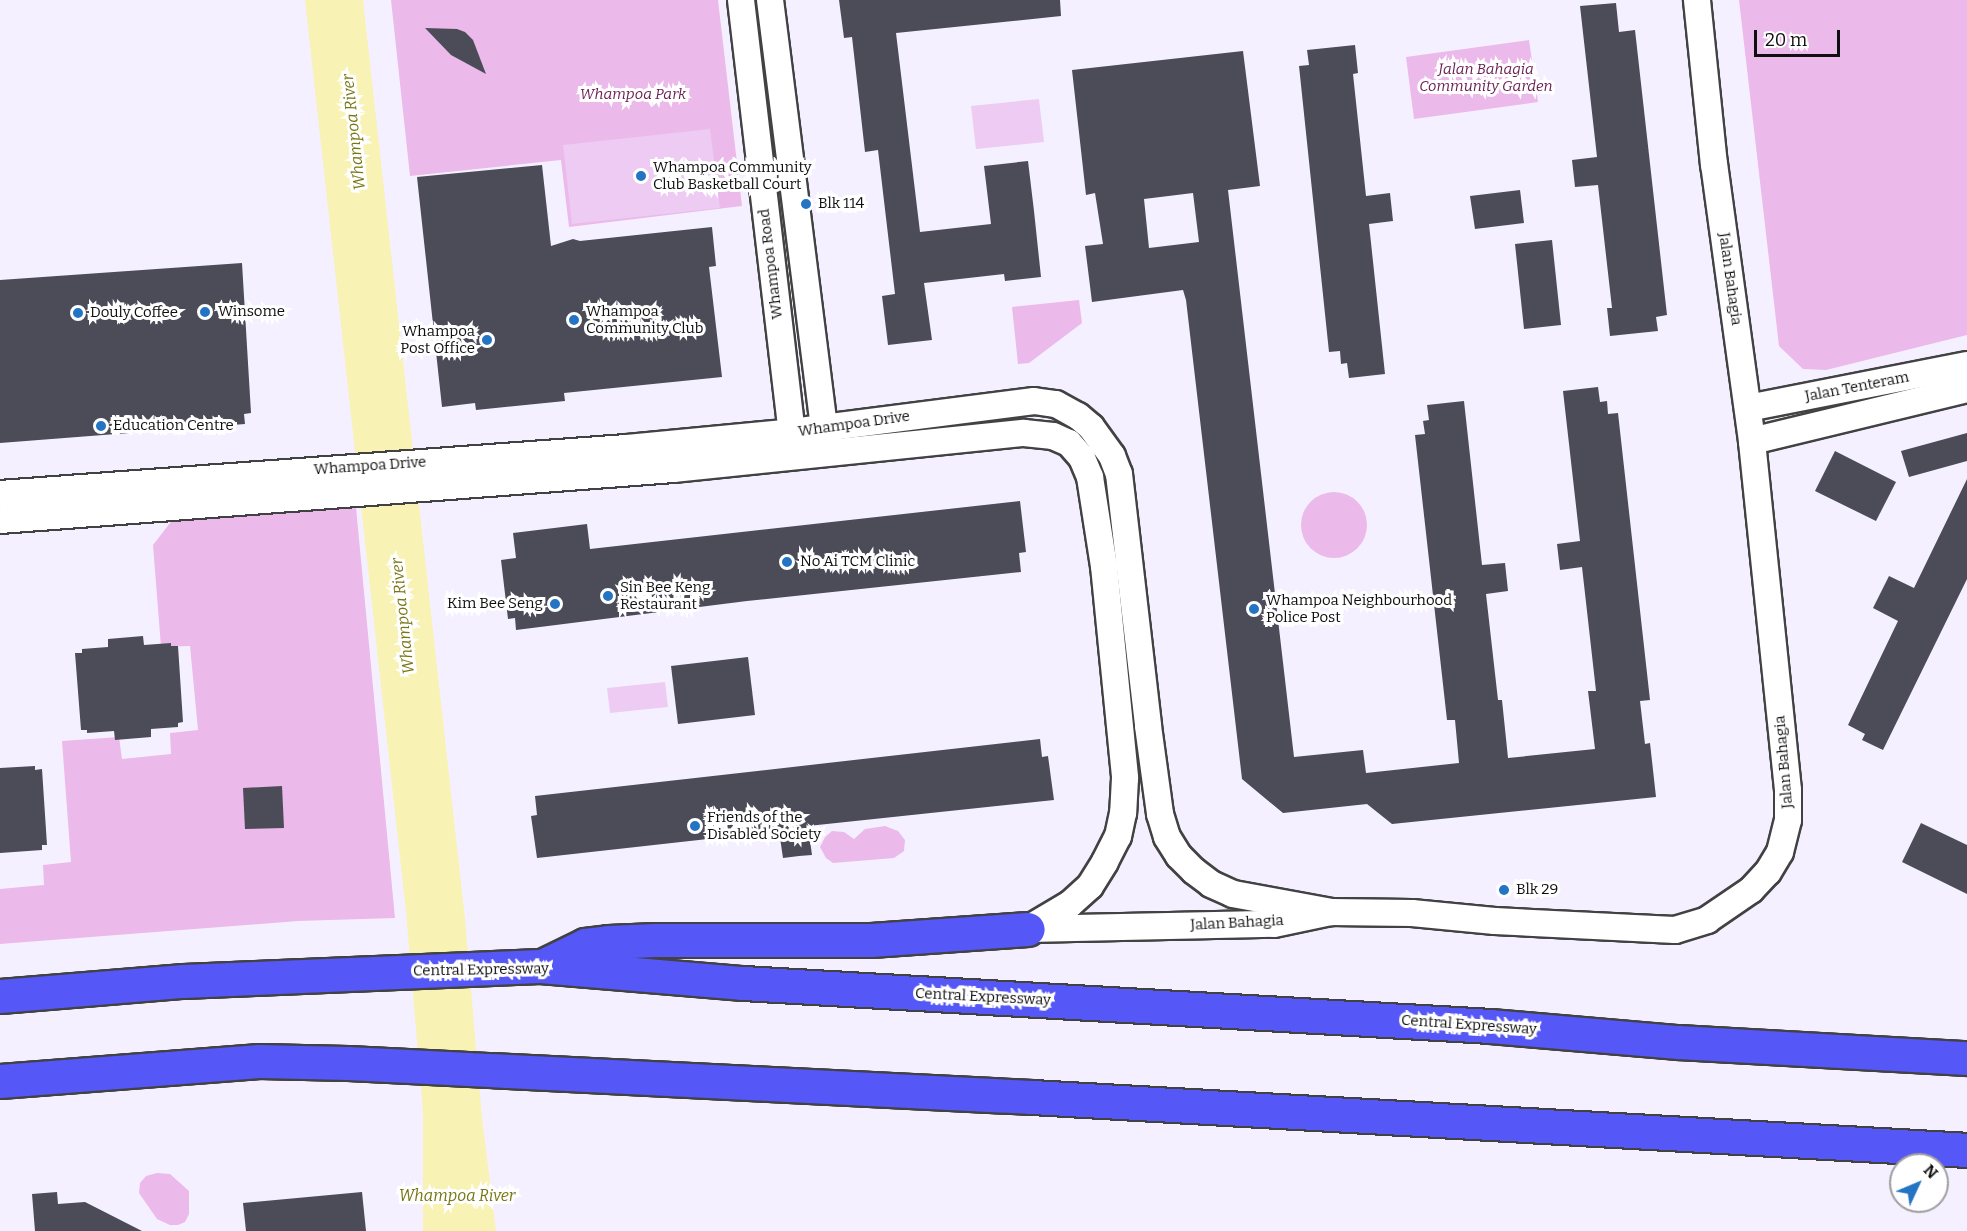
<!DOCTYPE html>
<style>
body{margin:0}
#map{position:relative;width:1967px;height:1231px;overflow:hidden;background:#f5f0ff;font-family:Bitter,serif}
div>[style]{position:absolute}
.green>*{inset:0;background:#ebb9ea}
.round{border-radius:50%}
.pitch>*{inset:0;background:#edcbf2}
.water>*{inset:0;background:#f8f2b4}
.building>*{inset:0;background:#4b4c58}
.roads{filter:drop-shadow(2px 0 #424242) drop-shadow(-2px 0 #424242) drop-shadow(0 2px #424242) drop-shadow(0 -2px #424242)}
.street>*{height:26px;margin:-13px;padding:0 13px;transform-origin:13px;border-radius:13px;background:#fff}
.highway>*{height:33px;margin:-16.5px;padding:0 16.5px;transform-origin:16.5px;border-radius:16.5px;background:#5657f7}
.dots>*{width:16px;height:16px;translate:-50% -50%;box-sizing:border-box;border:3px solid #fff;border-radius:50%}
span{translate:-50% -50%;white-space:nowrap;text-align:center;line-height:1.15;-webkit-text-stroke:6px #fff;paint-order:stroke}
.park-label{font-size:15px;color:#691d50;font-style:italic}
.poi-label{font-size:15px;color:#0f0f0f}
.left{translate:0 -50%;text-align:left}
.right{translate:-100% -50%;text-align:right}
.street-label{font-size:15px;color:#0f0f0f}
.water-label{font-size:16px;color:#787613;font-style:italic}
.north{position:absolute;left:1889px;top:1153px;width:60px;height:60px;box-sizing:border-box;background:#fff;border:2px solid #9f9f9f;border-radius:50%;rotate:46deg;font-size:16px;font-weight:700;line-height:24px;text-align:center;color:#0f0f0f}
.north::after{content:'';display:block;margin:auto;width:21px;height:27px;background:#2374c3;clip-path:polygon(50% 0,100% 100%,50% 72%,0 100%)}
.scale{position:absolute;left:1754px;top:30px;width:86px;height:27px;box-sizing:border-box;border:3px solid #0f0f0f;border-top:0;padding-left:8px;font-size:18px;line-height:21px;white-space:nowrap;color:#0f0f0f;-webkit-text-stroke:4px #fff;paint-order:stroke}
</style>
<div id="map">
<div class="green">
<div style="clip-path:polygon(391px 0,718px 0,742px 206px,569px 227px,561px 160px,410px 176px)"></div>
<div style="clip-path:polygon(1739px 0,1967px 0,1967px 335px,1826px 370px,1803px 369px,1779px 346px)"></div>
<div style="clip-path:polygon(1529px 40px,1538px 102px,1414px 119px,1406px 57px)"></div>
<div style="clip-path:polygon(1079px 300px,1082px 323px,1029px 363px,1018px 364px,1012px 307px)"></div>
<div class="round" style="left:1301px;top:492px;width:66px;height:66px"></div>
<div style="clip-path:polygon(355px 497px,395px 918px,298px 921px,0 944px,0 889px,44px 885px,43px 865px,71px 862px,62px 741px,119px 737px,122px 759px,171px 754px,170px 733px,198px 730px,190px 646px,161px 647px,153px 545px,177px 514px)"></div>
<div style="clip-path:polygon(885px 826px,898px 831px,905px 840px,904px 851px,894px 858px,833px 863px,826px 858px,820px 847px,825px 837px,832px 831px,844px 832px,854px 839px,865px 829px)"></div>
<div style="clip-path:polygon(157px 1173px,170px 1174px,189px 1191px,189px 1214px,185px 1222px,178px 1225px,170px 1225px,157px 1219px,139px 1193px,140px 1183px,146px 1176px)"></div>
</div>
<div class="pitch">
<div style="clip-path:polygon(1039px 99px,1044px 142px,976px 149px,971px 106px)"></div>
<div style="clip-path:polygon(710px 129px,720px 208px,572px 224px,563px 145px)"></div>
<div style="clip-path:polygon(665px 682px,668px 707px,610px 713px,607px 688px)"></div>
</div>
<div class="water">
<div style="clip-path:polygon(305px 0,363px 0,465px 919px,482px 1118px,496px 1231px,423px 1231px,423px 1112px,406px 912px)"></div>
</div>
<div class="building">
<div style="clip-path:polygon(839px 0,1060px 0,1061px 16px,896px 33px,920px 232px,991px 224px,984px 166px,1028px 161px,1034px 211px,1041px 277px,1005px 281px,1004px 274px,924px 283px,932px 340px,888px 345px,882px 296px,895px 294px,878px 150px,865px 152px,852px 37px,844px 38px)"></div>
<div style="clip-path:polygon(1616px 3px,1619px 32px,1635px 30px,1667px 315px,1656px 317px,1658px 331px,1610px 336px,1607px 308px,1612px 308px,1598px 185px,1575px 187px,1572px 160px,1597px 157px,1580px 6px)"></div>
<div style="clip-path:polygon(425px 28px,457px 29px,465px 32px,473px 40px,486px 74px,451px 55px)"></div>
<div style="clip-path:polygon(1355px 45px,1358px 73px,1353px 74px,1366px 196px,1390px 193px,1393px 221px,1369px 224px,1385px 374px,1349px 378px,1347px 363px,1341px 364px,1340px 351px,1329px 352px,1299px 66px,1309px 65px,1307px 50px)"></div>
<div style="clip-path:polygon(evenodd,1243px 51px,1260px 186px,1228px 190px,1294px 757px,1363px 750px,1366px 773px,1459px 763px,1455px 720px,1447px 720px,1415px 435px,1425px 434px,1423px 421px,1429px 420px,1427px 405px,1464px 401px,1482px 565px,1505px 563px,1508px 591px,1486px 594px,1498px 700px,1502px 700px,1508px 758px,1595px 749px,1588px 691px,1596px 691px,1582px 567px,1560px 570px,1557px 544px,1580px 541px,1563px 391px,1598px 387px,1600px 402px,1607px 401px,1608px 414px,1618px 413px,1650px 700px,1640px 701px,1645px 744px,1650px 743px,1656px 797px,1392px 824px,1367px 804px,1283px 813px,1242px 779px,1186px 300px,1183px 290px,1092px 302px,1085px 246px,1103px 244px,1095px 193px,1086px 195px,1072px 70px,1243px 51px,1193px 193px,1199px 242px,1149px 248px,1144px 199px,1193px 193px)"></div>
<div style="clip-path:polygon(542px 165px,551px 246px,573px 239px,580px 241px,712px 227px,716px 266px,709px 267px,722px 377px,564px 393px,565px 401px,476px 410px,475px 403px,442px 407px,417px 177px)"></div>
<div style="clip-path:polygon(1520px 190px,1524px 223px,1475px 229px,1470px 196px)"></div>
<div style="clip-path:polygon(1552px 240px,1561px 325px,1524px 329px,1515px 244px)"></div>
<div style="clip-path:polygon(242px 263px,251px 413px,244px 414px,245px 424px,0 443px,0 280px)"></div>
<div style="clip-path:polygon(1967px 433px,1967px 461px,1909px 477px,1901px 451px)"></div>
<div style="clip-path:polygon(1835px 451px,1896px 482px,1876px 521px,1815px 491px)"></div>
<div style="clip-path:polygon(1967px 479px,1967px 579px,1883px 750px,1862px 740px,1865px 734px,1848px 725px,1898px 621px,1873px 608px,1889px 576px,1914px 588px)"></div>
<div style="clip-path:polygon(1020px 501px,1026px 552px,1019px 553px,1021px 572px,747px 601px,516px 630px,515px 618px,508px 619px,501px 560px,516px 558px,513px 533px,587px 524px,590px 549px)"></div>
<div style="clip-path:polygon(143px 636px,144px 645px,171px 643px,171px 646px,178px 646px,183px 722px,178px 723px,178px 727px,151px 729px,151px 737px,115px 740px,114px 731px,87px 733px,87px 730px,81px 730px,75px 653px,82px 653px,82px 649px,108px 647px,108px 639px)"></div>
<div style="clip-path:polygon(748px 657px,755px 715px,678px 724px,671px 666px)"></div>
<div style="clip-path:polygon(1040px 739px,1042px 757px,1048px 756px,1054px 800px,808px 826px,812px 855px,799px 856px,783px 858px,779px 831px,537px 858px,531px 816px,537px 815px,535px 796px)"></div>
<div style="clip-path:polygon(35px 766px,35px 770px,42px 769px,47px 845px,42px 845px,42px 850px,0 853px,0 768px)"></div>
<div style="clip-path:polygon(282px 786px,284px 828px,245px 829px,243px 788px)"></div>
<div style="clip-path:polygon(1921px 823px,1967px 845px,1967px 894px,1902px 862px)"></div>
<div style="clip-path:polygon(57px 1192px,58px 1204px,85px 1202px,142px 1231px,35px 1231px,32px 1194px)"></div>
<div style="clip-path:polygon(362px 1192px,366px 1231px,246px 1231px,243px 1203px)"></div>
</div>
<div class="roads">
<div class="street">
<div style="left:741px;top:0;width:453px;rotate:83.3deg"></div>
<div style="left:770px;top:0;width:448px;rotate:82.8deg"></div>
<div style="left:1748px;top:408px;width:223px;rotate:-11.1deg"></div>
<div style="left:1752px;top:441px;width:221px;rotate:-13.6deg"></div>
<div style="left:0;top:494px;width:629px;rotate:-4.2deg"></div>
<div style="left:627px;top:448px;width:166px;rotate:-5.5deg"></div>
<div style="left:792px;top:432px;width:244px;rotate:-7.3deg"></div>
<div style="left:1034px;top:401px;width:22px;rotate:8deg"></div>
<div style="left:1056px;top:404px;width:25px;rotate:29deg"></div>
<div style="left:1078px;top:416px;width:17px;rotate:40deg"></div>
<div style="left:1091px;top:427px;width:36px;rotate:54deg"></div>
<div style="left:1112px;top:456px;width:19px;rotate:69deg"></div>
<div style="left:1119px;top:474px;width:254px;rotate:83.4deg"></div>
<div style="left:1148px;top:726px;width:89px;rotate:82.2deg"></div>
<div style="left:1160px;top:814px;width:24px;rotate:73deg"></div>
<div style="left:1167px;top:837px;width:22px;rotate:58deg"></div>
<div style="left:1179px;top:856px;width:21px;rotate:45deg"></div>
<div style="left:1194px;top:871px;width:21px;rotate:37deg"></div>
<div style="left:1211px;top:884px;width:24px;rotate:24deg"></div>
<div style="left:1233px;top:894px;width:100px;rotate:10.4deg"></div>
<div style="left:0;top:520px;width:675px;rotate:-4.33deg"></div>
<div style="left:673px;top:469px;width:353px;rotate:-5.9deg"></div>
<div style="left:1024px;top:433px;width:29px;rotate:6deg"></div>
<div style="left:1053px;top:436px;width:17px;rotate:24deg"></div>
<div style="left:1069px;top:443px;width:20px;rotate:49deg"></div>
<div style="left:1082px;top:458px;width:21px;rotate:67deg"></div>
<div style="left:1090px;top:477px;width:90px;rotate:81.1deg"></div>
<div style="left:1104px;top:566px;width:213px;rotate:84.3deg"></div>
<div style="left:1125px;top:778px;width:35px;rotate:93deg"></div>
<div style="left:1123px;top:813px;width:24px;rotate:102deg"></div>
<div style="left:1118px;top:836px;width:29px;rotate:117deg"></div>
<div style="left:1105px;top:862px;width:28px;rotate:122deg"></div>
<div style="left:1090px;top:886px;width:27px;rotate:138deg"></div>
<div style="left:1070px;top:904px;width:45px;rotate:149.5deg"></div>
<div style="left:1028px;top:929px;width:246px;rotate:-1.2deg"></div>
<div style="left:1274px;top:924px;width:58px;rotate:-11.9deg"></div>
<div style="left:1331px;top:912px;width:81px;rotate:0.7deg"></div>
<div style="left:1412px;top:913px;width:83px;rotate:5.5deg"></div>
<div style="left:1495px;top:921px;width:180px;rotate:2.9deg"></div>
<div style="left:1675px;top:930px;width:34px;rotate:-17deg"></div>
<div style="left:1707px;top:920px;width:53px;rotate:-34.3deg"></div>
<div style="left:1751px;top:890px;width:25px;rotate:-47deg"></div>
<div style="left:1768px;top:872px;width:23px;rotate:-59deg"></div>
<div style="left:1780px;top:852px;width:33px;rotate:-76deg"></div>
<div style="left:1788px;top:820px;width:30px;rotate:-90deg"></div>
<div style="left:1788px;top:790px;width:351px;rotate:-95.9deg"></div>
<div style="left:1752px;top:441px;width:279px;rotate:-97.8deg"></div>
<div style="left:1714px;top:165px;width:166px;rotate:-95.9deg"></div>
</div>
<div class="highway">
<div style="left:542px;top:966px;width:48px;rotate:-26deg"></div>
<div style="left:585px;top:945px;width:23px;rotate:-7deg"></div>
<div style="left:608px;top:942px;width:47px;rotate:-2.4deg"></div>
<div style="left:655px;top:940px;width:216px"></div>
<div style="left:871px;top:940px;width:157px;rotate:-4deg"></div>
<div style="left:0;top:996px;width:184px;rotate:-4.7deg"></div>
<div style="left:183px;top:981px;width:357px;rotate:-2.4deg"></div>
<div style="left:540px;top:966px;width:204px;rotate:4.8deg"></div>
<div style="left:743px;top:983px;width:748px;rotate:3.29deg"></div>
<div style="left:1490px;top:1026px;width:189px;rotate:4.9deg"></div>
<div style="left:1678px;top:1042px;width:289px;rotate:3.2deg"></div>
<div style="left:0;top:1081px;width:260px;rotate:-4.4deg"></div>
<div style="left:259px;top:1061px;width:89px;rotate:1.3deg"></div>
<div style="left:348px;top:1063px;width:685px;rotate:2.85deg"></div>
<div style="left:1032px;top:1097px;width:937px;rotate:3.24deg"></div>
</div>
</div>
<div class="dots">
<div style="left:641px;top:176px;background:#2374c3"></div>
<div style="left:806px;top:204px;background:#2374c3"></div>
<div style="left:205px;top:312px;background:#2374c3"></div>
<div style="left:78px;top:313px;background:#2374c3"></div>
<div style="left:574px;top:320px;background:#2374c3"></div>
<div style="left:487px;top:340px;background:#2374c3"></div>
<div style="left:101px;top:426px;background:#2374c3"></div>
<div style="left:787px;top:562px;background:#2374c3"></div>
<div style="left:608px;top:596px;background:#2374c3"></div>
<div style="left:555px;top:604px;background:#2374c3"></div>
<div style="left:1254px;top:609px;background:#2374c3"></div>
<div style="left:695px;top:826px;background:#2374c3"></div>
<div style="left:1504px;top:890px;background:#2374c3"></div>
</div>
<div class="park-label">
<span style="left:1486px;top:78px">Jalan Bahagia<br>Community Garden</span>
<span style="left:633px;top:95px">Whampoa Park</span>
</div>
<div class="poi-label">
<span class="left" style="left:653px;top:176px">Whampoa Community<br>Club Basketball Court</span>
<span class="left" style="left:818px;top:204px">Blk 114</span>
<span class="left" style="left:586px;top:320px">Whampoa<br>Community Club</span>
<span class="left" style="left:218px;top:312px">Winsome</span>
<span class="left" style="left:90px;top:313px">Douly Coffee</span>
<span class="right" style="left:475px;top:340px">Whampoa<br>Post Office</span>
<span class="left" style="left:113px;top:426px">Education Centre</span>
<span class="left" style="left:800px;top:562px">No Ai TCM Clinic</span>
<span class="left" style="left:620px;top:596px">Sin Bee Keng<br>Restaurant</span>
<span class="left" style="left:1266px;top:609px">Whampoa Neighbourhood<br>Police Post</span>
<span class="right" style="left:543px;top:604px">Kim Bee Seng</span>
<span class="left" style="left:707px;top:826px">Friends of the<br>Disabled Society</span>
<span class="left" style="left:1516px;top:890px">Blk 29</span>
</div>
<div class="street-label">
<span style="left:771px;top:264px;rotate:-97deg">Whampoa Road</span>
<span style="left:1730px;top:279px;rotate:82deg">Jalan Bahagia</span>
<span style="left:1857px;top:387px;rotate:-11deg">Jalan Tenteram</span>
<span style="left:854px;top:424px;rotate:-8deg">Whampoa Drive</span>
<span style="left:370px;top:466px;rotate:-4deg">Whampoa Drive</span>
<span style="left:1784px;top:762px;rotate:-95deg">Jalan Bahagia</span>
<span style="left:1237px;top:923px;rotate:-3deg">Jalan Bahagia</span>
<span style="left:481px;top:970px;rotate:-1deg">Central Expressway</span>
<span style="left:983px;top:997px;rotate:3deg">Central Expressway</span>
<span style="left:1469px;top:1025px;rotate:4deg">Central Expressway</span>
</div>
<div class="water-label">
<span style="left:354px;top:132px;rotate:-96deg">Whampoa River</span>
<span style="left:403px;top:616px;rotate:-96deg">Whampoa River</span>
<span style="left:457px;top:1196px">Whampoa River</span>
</div>
<div class="north">N</div>
<div class="scale">20 m</div>
</div>
